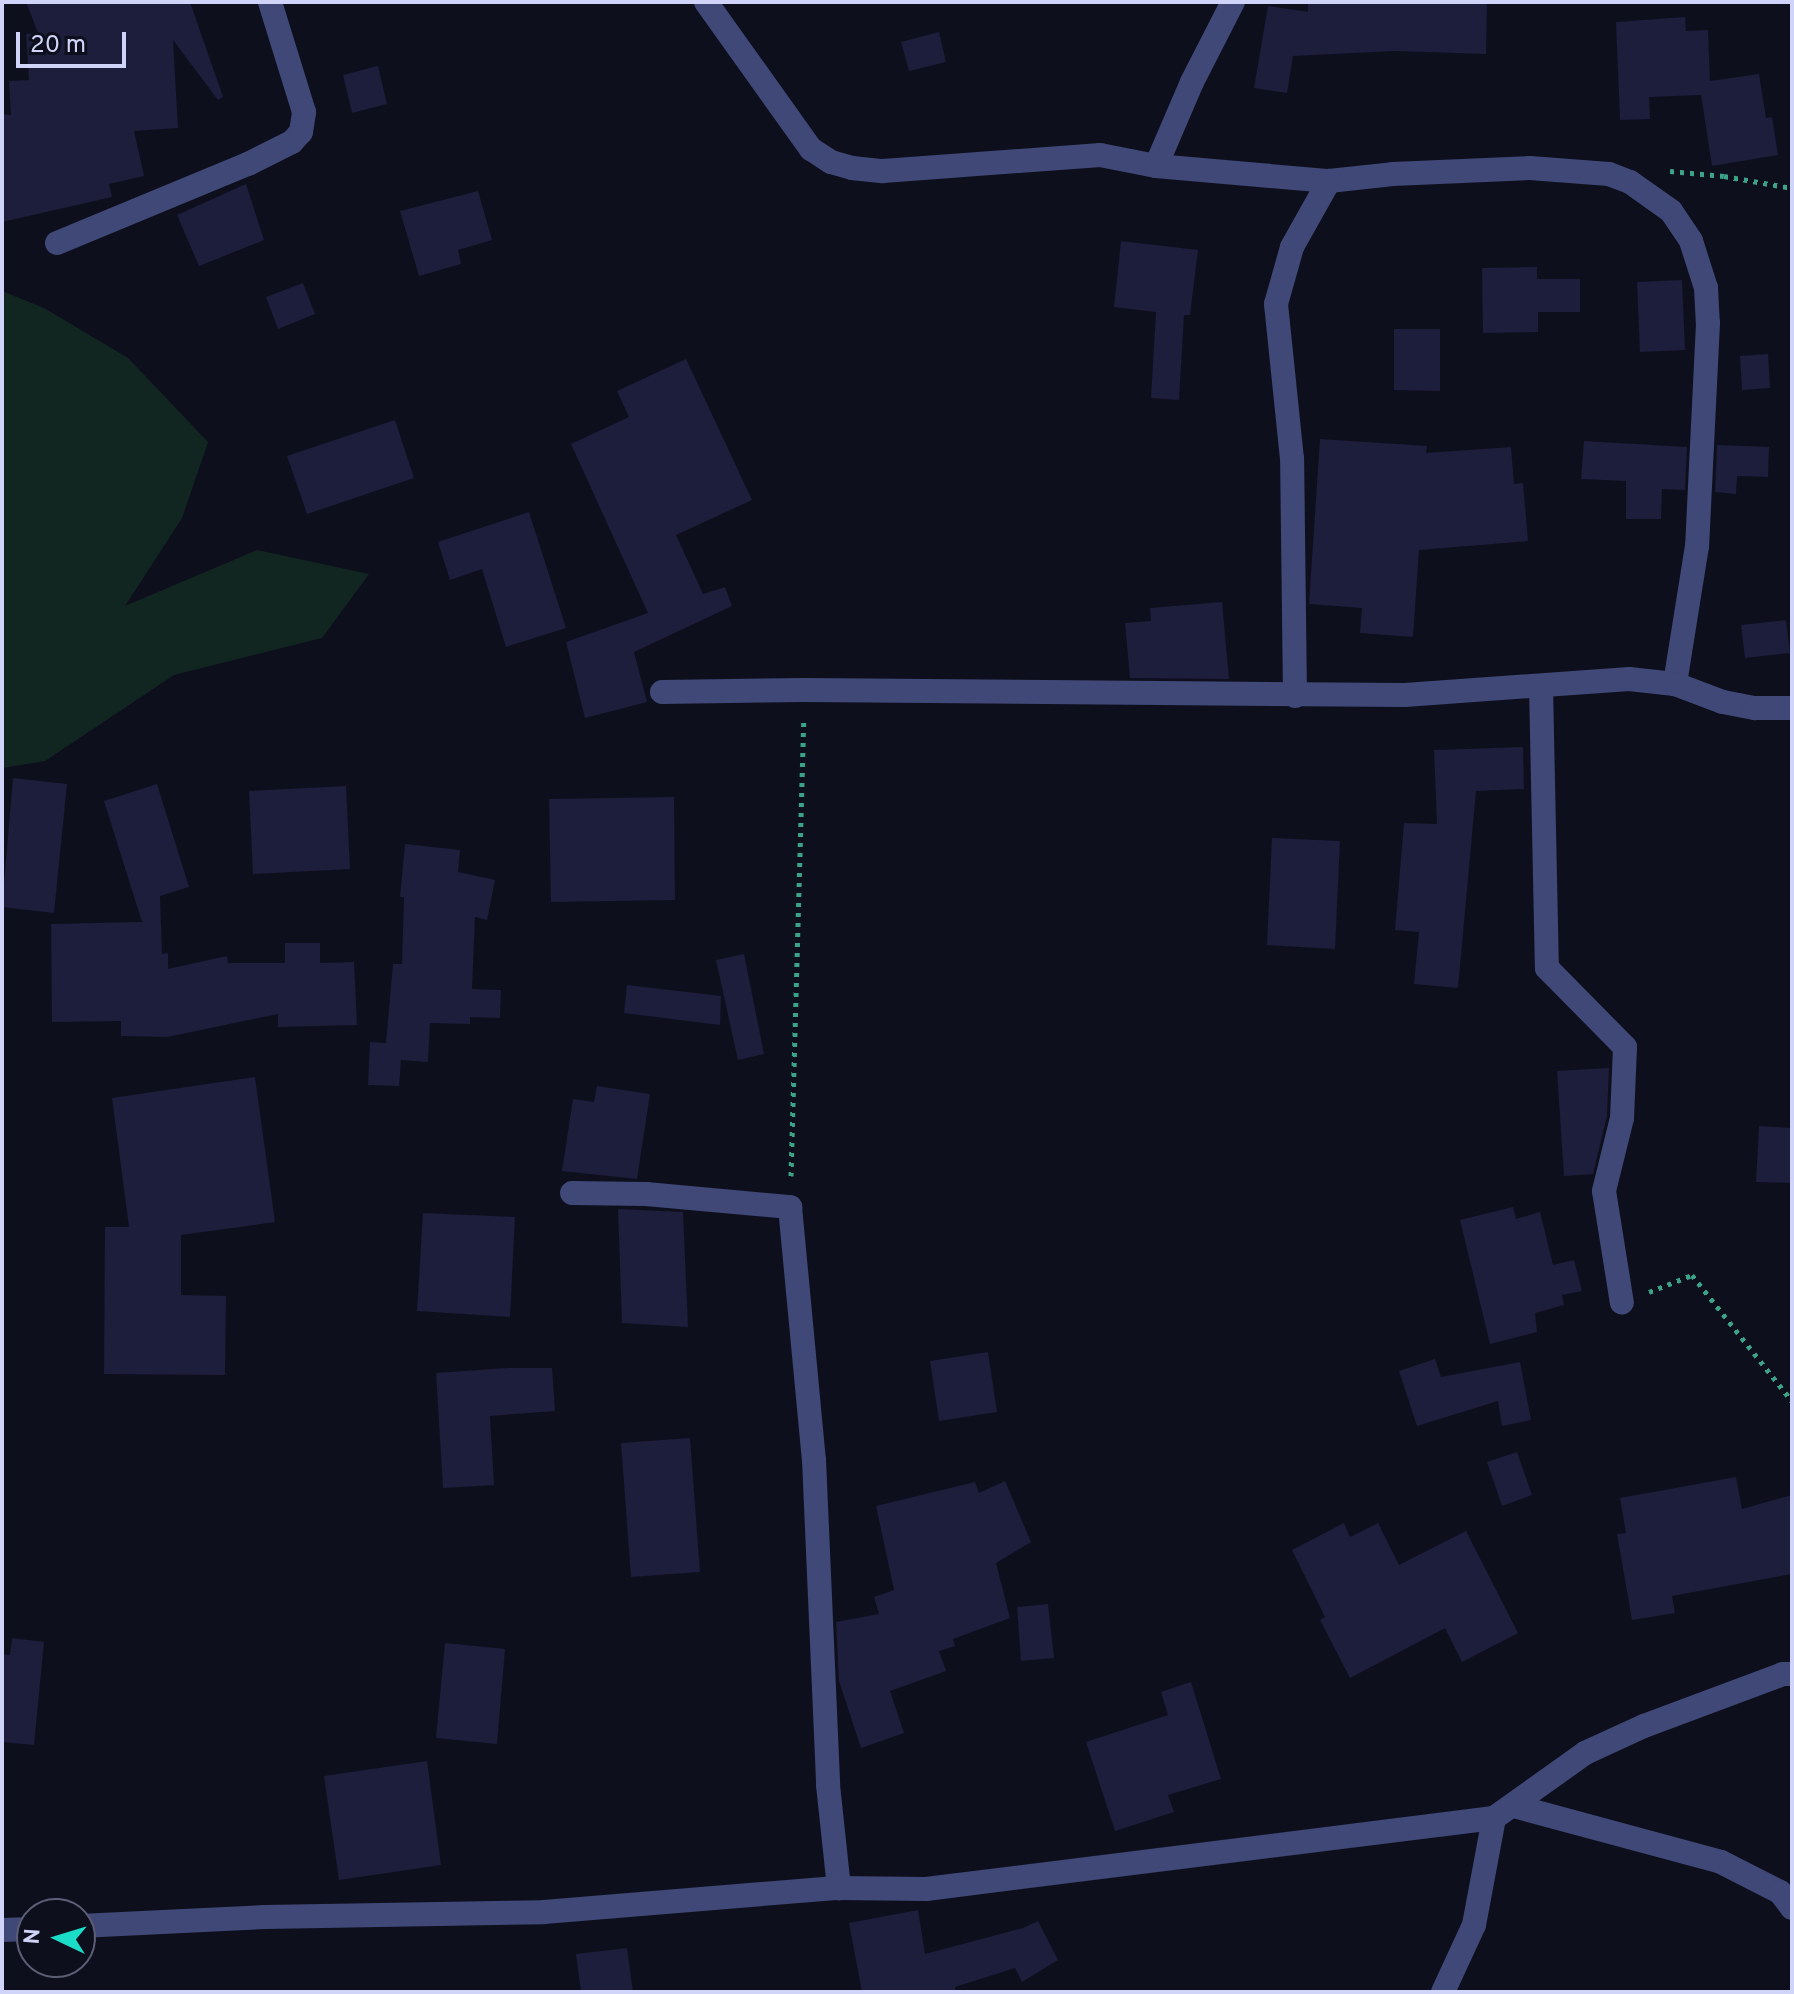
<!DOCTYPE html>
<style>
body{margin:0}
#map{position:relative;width:1794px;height:1994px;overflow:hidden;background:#0e0f1d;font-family:Overpass,sans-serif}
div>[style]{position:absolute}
.green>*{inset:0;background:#122621}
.building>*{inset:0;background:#1d1d3c}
.path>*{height:5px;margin-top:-2.5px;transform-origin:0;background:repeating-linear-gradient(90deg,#3ba387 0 4px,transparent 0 10px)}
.minor>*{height:24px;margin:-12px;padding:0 12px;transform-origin:12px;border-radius:12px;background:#3f4877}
span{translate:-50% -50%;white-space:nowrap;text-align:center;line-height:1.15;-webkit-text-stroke:6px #0e0f1d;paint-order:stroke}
.frame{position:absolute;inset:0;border:4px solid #d0d4f9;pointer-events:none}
.north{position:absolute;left:16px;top:1898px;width:80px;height:80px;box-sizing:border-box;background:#0e0f1d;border:2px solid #5c5e75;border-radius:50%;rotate:274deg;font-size:22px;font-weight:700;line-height:32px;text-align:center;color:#d0d4f9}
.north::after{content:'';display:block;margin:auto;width:28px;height:36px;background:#1adcc7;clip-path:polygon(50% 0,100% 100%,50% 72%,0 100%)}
.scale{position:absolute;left:16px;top:32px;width:110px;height:36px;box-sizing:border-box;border:4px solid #d0d4f9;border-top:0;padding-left:10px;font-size:24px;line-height:28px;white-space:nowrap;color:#d0d4f9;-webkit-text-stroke:6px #0e0f1d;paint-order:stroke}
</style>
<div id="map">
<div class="green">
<div style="clip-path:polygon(2px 291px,44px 308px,128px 358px,208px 442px,182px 518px,125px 606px,257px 550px,369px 574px,322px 638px,174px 675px,45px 761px,2px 768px)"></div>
</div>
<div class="building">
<div style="clip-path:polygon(26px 2px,190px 2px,223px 97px,218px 100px,173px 40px,178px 128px,134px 131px,144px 176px,109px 184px,112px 197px,2px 222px,2px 114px,11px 115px,9px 81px,29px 80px,26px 34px,38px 33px)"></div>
<div style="clip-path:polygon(1308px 2px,1487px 2px,1486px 54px,1394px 51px,1293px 56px,1287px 93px,1254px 88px,1268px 6px,1308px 12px)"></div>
<div style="clip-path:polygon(1685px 17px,1686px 31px,1708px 30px,1710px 81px,1759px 74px,1766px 118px,1772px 117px,1778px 155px,1712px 166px,1701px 95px,1649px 97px,1650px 119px,1620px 120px,1616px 22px)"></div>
<div style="clip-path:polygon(939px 32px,946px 62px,909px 71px,901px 42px)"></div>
<div style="clip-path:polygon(378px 66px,387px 104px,352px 113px,343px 75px)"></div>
<div style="clip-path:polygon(246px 184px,264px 240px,199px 266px,177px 215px)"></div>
<div style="clip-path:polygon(478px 191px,492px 240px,458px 250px,461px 264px,419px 276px,400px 211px)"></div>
<div style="clip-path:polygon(1121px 241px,1198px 250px,1190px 315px,1184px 315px,1179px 400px,1151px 398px,1156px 312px,1114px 307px)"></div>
<div style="clip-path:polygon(1537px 267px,1537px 279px,1580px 279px,1580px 312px,1538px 312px,1538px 332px,1483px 333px,1482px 268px)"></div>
<div style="clip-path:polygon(1682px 280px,1685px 350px,1640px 352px,1637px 282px)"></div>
<div style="clip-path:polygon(303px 283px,315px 314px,278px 329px,266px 297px)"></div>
<div style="clip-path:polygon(1394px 329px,1440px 329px,1440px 391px,1394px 390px)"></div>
<div style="clip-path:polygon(1768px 354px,1770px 388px,1742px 390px,1740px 356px)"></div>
<div style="clip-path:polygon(686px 359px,752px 500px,676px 535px,703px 594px,725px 587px,732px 606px,634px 652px,647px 702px,585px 718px,566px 642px,648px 613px,571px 444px,629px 417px,617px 391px)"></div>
<div style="clip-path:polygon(395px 420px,414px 478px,307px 514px,287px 456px)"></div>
<div style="clip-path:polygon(1320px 439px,1427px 446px,1426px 453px,1511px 447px,1514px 484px,1523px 483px,1528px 541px,1419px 550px,1413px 637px,1360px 633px,1362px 608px,1309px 604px)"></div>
<div style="clip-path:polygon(1584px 441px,1687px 447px,1685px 490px,1662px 489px,1661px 519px,1626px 519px,1626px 481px,1581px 479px)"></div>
<div style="clip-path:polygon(1717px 445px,1769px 447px,1768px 477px,1737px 476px,1736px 494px,1715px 492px)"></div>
<div style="clip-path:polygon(529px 512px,566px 628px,506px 647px,482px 569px,450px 580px,438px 542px)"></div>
<div style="clip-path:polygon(1222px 602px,1229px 679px,1130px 678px,1125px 623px,1151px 621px,1150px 608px)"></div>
<div style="clip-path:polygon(1786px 620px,1790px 653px,1745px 658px,1741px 625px)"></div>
<div style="clip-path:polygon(1523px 747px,1524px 789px,1476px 791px,1458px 988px,1414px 984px,1419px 932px,1395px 930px,1404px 823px,1437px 824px,1434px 750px)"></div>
<div style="clip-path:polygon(13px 778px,67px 784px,54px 913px,2px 907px)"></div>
<div style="clip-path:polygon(157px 784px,189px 887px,160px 896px,162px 954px,168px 953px,168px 969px,227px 956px,228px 963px,285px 963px,285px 943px,320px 943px,320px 963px,354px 962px,357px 1025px,278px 1027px,278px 1014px,167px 1037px,121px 1036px,121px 1021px,52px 1022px,51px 924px,142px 922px,104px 801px)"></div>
<div style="clip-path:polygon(346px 786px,350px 869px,253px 874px,249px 791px)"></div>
<div style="clip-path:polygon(674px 797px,675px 900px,551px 902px,549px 799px)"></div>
<div style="clip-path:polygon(1272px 838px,1340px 841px,1335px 949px,1267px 945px)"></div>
<div style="clip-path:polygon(405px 844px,460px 850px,458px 872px,495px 880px,487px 920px,475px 917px,472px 989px,501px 990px,500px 1018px,470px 1017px,470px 1024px,430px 1023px,428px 1062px,401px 1060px,399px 1086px,368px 1085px,370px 1042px,386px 1043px,393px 964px,402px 964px,404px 897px,400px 897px)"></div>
<div style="clip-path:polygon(744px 954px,764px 1054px,738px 1060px,716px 960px)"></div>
<div style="clip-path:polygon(627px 985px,721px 996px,720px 1025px,624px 1013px)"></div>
<div style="clip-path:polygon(1609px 1068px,1607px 1116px,1593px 1174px,1564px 1176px,1557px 1071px)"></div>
<div style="clip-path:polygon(255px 1077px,275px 1222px,181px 1235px,181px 1295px,226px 1296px,225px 1375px,104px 1374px,105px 1227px,129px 1227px,112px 1098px)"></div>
<div style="clip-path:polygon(597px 1086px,650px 1094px,637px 1179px,562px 1171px,573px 1099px,594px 1102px)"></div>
<div style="clip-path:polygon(1759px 1126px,1792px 1128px,1792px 1183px,1756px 1182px)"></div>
<div style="clip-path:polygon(1513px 1207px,1516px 1219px,1540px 1212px,1553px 1265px,1574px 1260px,1582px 1291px,1562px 1295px,1564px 1305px,1535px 1313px,1537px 1332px,1490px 1344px,1460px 1220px)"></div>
<div style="clip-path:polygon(618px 1209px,683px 1212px,688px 1327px,622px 1323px)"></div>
<div style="clip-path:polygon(423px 1213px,515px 1217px,510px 1317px,417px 1311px)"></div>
<div style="clip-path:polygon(988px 1352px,997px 1412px,939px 1421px,930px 1361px)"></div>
<div style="clip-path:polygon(1435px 1359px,1441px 1377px,1520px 1362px,1531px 1420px,1502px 1426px,1498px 1401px,1417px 1426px,1399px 1371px)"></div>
<div style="clip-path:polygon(507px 1368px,552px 1368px,555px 1411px,490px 1416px,494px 1485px,443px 1488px,436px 1373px)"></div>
<div style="clip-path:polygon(690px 1438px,700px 1572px,631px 1577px,621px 1443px)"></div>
<div style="clip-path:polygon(1517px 1452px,1532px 1495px,1502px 1506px,1487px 1462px)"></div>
<div style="clip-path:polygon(1736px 1477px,1742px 1509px,1792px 1495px,1792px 1574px,1672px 1596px,1675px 1613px,1632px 1620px,1617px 1534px,1626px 1533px,1620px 1498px)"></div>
<div style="clip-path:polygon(1005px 1481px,1031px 1542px,996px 1563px,1010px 1618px,953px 1639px,955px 1646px,939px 1651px,946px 1671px,890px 1691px,904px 1733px,861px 1748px,839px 1681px,836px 1622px,879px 1614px,874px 1597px,894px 1590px,876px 1506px,975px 1482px,979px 1493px)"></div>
<div style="clip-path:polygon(1344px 1523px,1350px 1537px,1378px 1523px,1399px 1565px,1466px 1531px,1518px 1633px,1462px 1662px,1445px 1628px,1350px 1678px,1320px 1620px,1325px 1617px,1292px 1550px)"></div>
<div style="clip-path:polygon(1048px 1604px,1054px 1658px,1021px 1661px,1017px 1607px)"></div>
<div style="clip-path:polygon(12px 1638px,44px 1642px,34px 1745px,2px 1742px,2px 1654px,10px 1655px)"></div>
<div style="clip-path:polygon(445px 1643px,505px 1649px,497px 1744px,436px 1738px)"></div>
<div style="clip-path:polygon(1191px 1682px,1221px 1779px,1168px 1795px,1174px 1812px,1115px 1831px,1086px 1742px,1168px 1715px,1161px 1692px)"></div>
<div style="clip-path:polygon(427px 1761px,441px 1865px,339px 1880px,324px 1776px)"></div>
<div style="clip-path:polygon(918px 1910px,925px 1954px,1023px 1928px,1038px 1921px,1058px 1960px,1022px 1982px,1015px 1968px,955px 1987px,956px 1992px,862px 1992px,849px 1923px)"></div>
<div style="clip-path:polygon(627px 1948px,633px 1992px,581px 1992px,576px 1954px)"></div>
</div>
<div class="path">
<div style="left:1670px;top:171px;width:54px;rotate:5.3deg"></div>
<div style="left:1724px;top:176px;width:69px;rotate:10deg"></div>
<div style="left:791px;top:1176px;width:457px;rotate:-88.4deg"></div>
<div style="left:1649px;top:1292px;width:46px;rotate:-21.6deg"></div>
<div style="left:1692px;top:1275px;width:161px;rotate:51.6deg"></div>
</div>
<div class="minor">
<div style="left:706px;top:2px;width:181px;rotate:54.5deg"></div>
<div style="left:811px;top:149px;width:24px;rotate:33deg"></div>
<div style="left:831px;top:162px;width:22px;rotate:16deg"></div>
<div style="left:852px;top:168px;width:31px;rotate:6deg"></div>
<div style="left:883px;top:171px;width:218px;rotate:-4.2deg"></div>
<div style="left:1100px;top:155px;width:57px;rotate:11.1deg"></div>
<div style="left:1156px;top:166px;width:174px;rotate:5deg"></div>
<div style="left:1329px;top:181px;width:64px;rotate:-6.2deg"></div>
<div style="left:1393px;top:174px;width:137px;rotate:-2.5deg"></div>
<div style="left:1530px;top:168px;width:79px;rotate:4.3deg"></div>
<div style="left:1609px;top:174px;width:22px;rotate:21deg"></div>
<div style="left:1630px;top:182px;width:50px;rotate:35.3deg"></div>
<div style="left:1671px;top:211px;width:36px;rotate:56deg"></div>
<div style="left:1691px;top:241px;width:49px;rotate:72.3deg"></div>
<div style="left:1706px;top:288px;width:35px;rotate:87deg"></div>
<div style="left:1708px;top:323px;width:223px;rotate:92.8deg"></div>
<div style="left:1697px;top:546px;width:140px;rotate:99.1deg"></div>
<div style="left:1156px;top:166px;width:91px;rotate:-66.8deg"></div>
<div style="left:1192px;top:82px;width:90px;rotate:-62.9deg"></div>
<div style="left:57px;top:243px;width:207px;rotate:-22.5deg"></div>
<div style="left:248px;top:164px;width:49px;rotate:-26.6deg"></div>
<div style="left:292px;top:142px;width:13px;rotate:-48deg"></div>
<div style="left:301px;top:132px;width:20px;rotate:-81deg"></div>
<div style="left:304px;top:112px;width:115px;rotate:-107.2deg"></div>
<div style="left:1541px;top:686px;width:282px;rotate:88.8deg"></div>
<div style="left:1547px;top:968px;width:111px;rotate:45.4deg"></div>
<div style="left:1625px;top:1047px;width:71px;rotate:92.4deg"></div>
<div style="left:1622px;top:1118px;width:75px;rotate:103.9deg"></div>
<div style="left:1604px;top:1191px;width:113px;rotate:80.9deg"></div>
<div style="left:662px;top:692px;width:143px;rotate:-0.8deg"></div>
<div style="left:805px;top:690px;width:600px;rotate:0.48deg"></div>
<div style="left:1405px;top:695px;width:225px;rotate:-4.1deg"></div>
<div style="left:1629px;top:679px;width:46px;rotate:6.2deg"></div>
<div style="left:1675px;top:684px;width:51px;rotate:20.6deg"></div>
<div style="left:1723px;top:702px;width:33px;rotate:11deg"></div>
<div style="left:1755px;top:708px;width:37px"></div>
<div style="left:1295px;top:696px;width:237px;rotate:-90.7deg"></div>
<div style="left:1292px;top:459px;width:156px;rotate:-95.9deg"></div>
<div style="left:1276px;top:304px;width:59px;rotate:-74.3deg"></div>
<div style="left:1292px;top:247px;width:76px;rotate:-60.7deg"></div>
<div style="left:572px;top:1193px;width:74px;rotate:0.8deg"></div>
<div style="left:646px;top:1194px;width:145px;rotate:5.2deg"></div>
<div style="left:790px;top:1207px;width:254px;rotate:84.6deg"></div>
<div style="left:814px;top:1460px;width:325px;rotate:87.5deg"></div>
<div style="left:828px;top:1785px;width:104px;rotate:83.9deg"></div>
<div style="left:1514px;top:1806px;width:214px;rotate:15.1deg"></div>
<div style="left:1721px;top:1862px;width:66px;rotate:27deg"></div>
<div style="left:1780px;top:1892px;width:20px;rotate:53deg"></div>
<div style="left:80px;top:1926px;width:185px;rotate:-2.8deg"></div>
<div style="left:265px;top:1917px;width:279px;rotate:-1deg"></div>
<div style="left:544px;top:1912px;width:296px;rotate:-4.7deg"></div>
<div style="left:839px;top:1888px;width:87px;rotate:0.7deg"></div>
<div style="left:926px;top:1889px;width:572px;rotate:-7.13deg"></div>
<div style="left:2px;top:1930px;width:30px;rotate:-2deg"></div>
<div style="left:1443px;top:1992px;width:74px;rotate:-65.2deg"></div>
<div style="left:1474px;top:1925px;width:109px;rotate:-79.4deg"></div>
<div style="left:1494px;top:1818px;width:112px;rotate:-35.5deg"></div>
<div style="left:1585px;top:1753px;width:65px;rotate:-24.6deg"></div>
<div style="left:1644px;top:1726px;width:148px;rotate:-20.5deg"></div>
<div style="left:1783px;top:1674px;width:9px"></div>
</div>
<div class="frame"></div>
<div class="north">N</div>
<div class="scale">20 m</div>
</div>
